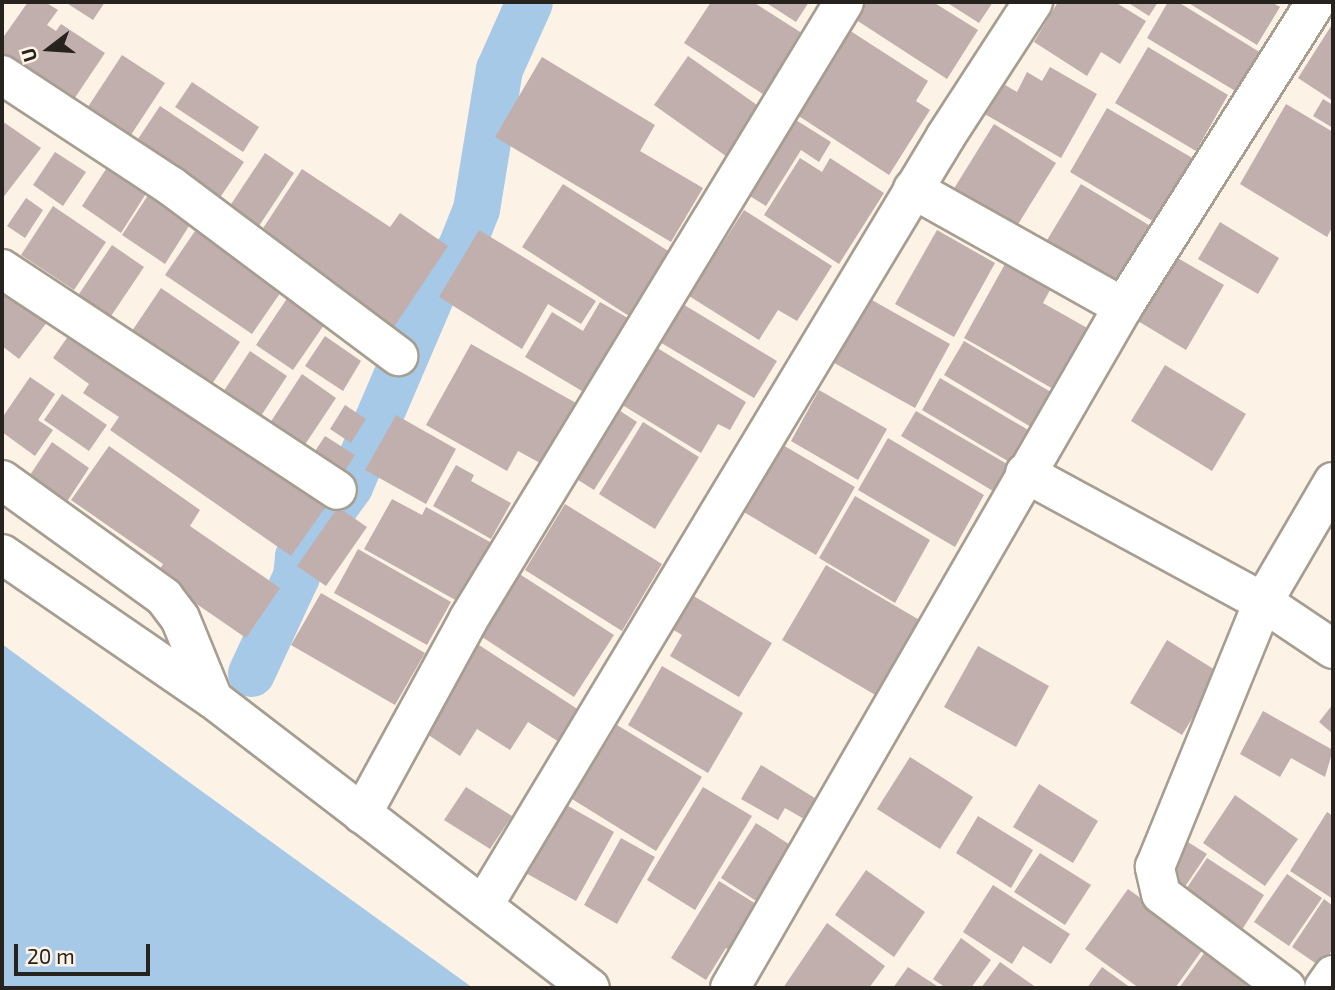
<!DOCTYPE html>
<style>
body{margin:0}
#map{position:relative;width:1335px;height:990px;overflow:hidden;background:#fcf2e5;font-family:"Exo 2",sans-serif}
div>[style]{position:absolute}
.water>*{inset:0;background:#a7c9e8}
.canal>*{height:47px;margin:-23.5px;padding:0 23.5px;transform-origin:23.5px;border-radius:23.5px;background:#a7c9e8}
.building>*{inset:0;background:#c1afad}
.roads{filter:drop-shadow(2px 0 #a69e91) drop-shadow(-2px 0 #a69e91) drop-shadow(0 2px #a69e91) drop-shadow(0 -2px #a69e91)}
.street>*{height:38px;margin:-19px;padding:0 19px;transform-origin:19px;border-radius:19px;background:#fff}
span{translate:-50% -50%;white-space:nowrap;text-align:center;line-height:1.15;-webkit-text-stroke:6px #fcf2e5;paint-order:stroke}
.frame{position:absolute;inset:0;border:4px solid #26221d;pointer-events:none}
.north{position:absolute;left:14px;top:14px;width:70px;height:70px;-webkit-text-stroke:5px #fcf2e5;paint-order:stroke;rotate:253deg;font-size:19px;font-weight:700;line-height:28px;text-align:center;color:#26221d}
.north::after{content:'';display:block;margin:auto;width:24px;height:32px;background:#26221d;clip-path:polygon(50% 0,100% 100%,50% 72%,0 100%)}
.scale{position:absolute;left:14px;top:944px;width:136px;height:32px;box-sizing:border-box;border:4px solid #26221d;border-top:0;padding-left:9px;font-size:21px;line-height:24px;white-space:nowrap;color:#26221d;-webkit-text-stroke:5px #fcf2e5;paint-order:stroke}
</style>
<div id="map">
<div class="water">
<div style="clip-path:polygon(2px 644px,189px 782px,473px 988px,2px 988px)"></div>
</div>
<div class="canal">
<div style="left:251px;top:673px;width:107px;rotate:-65.1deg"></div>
<div style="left:296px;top:576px;width:20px;rotate:-84deg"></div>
<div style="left:298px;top:556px;width:87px;rotate:-53.9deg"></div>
<div style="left:349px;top:486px;width:226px;rotate:-66.8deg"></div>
<div style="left:438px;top:278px;width:36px;rotate:-53deg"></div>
<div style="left:460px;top:249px;width:43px;rotate:-68.2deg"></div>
<div style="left:476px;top:209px;width:142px;rotate:-80.7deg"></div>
<div style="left:499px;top:69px;width:73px;rotate:-65.9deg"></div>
</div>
<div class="building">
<div style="clip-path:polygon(28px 2px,45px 2px,58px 10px,47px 25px,56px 31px,61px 24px,105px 53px,66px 111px,2px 65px,2px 39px)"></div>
<div style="clip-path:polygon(65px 2px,105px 2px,93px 20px)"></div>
<div style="clip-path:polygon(711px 2px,753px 2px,808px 37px,769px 98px,684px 43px)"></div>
<div style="clip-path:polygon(765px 2px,809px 2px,796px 22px)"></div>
<div style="clip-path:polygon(851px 2px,933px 2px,978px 30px,947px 79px,844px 12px)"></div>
<div style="clip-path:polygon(946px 2px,993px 2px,979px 23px)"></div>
<div style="clip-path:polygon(1058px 2px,1115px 2px,1146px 21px,1120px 64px,1101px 52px,1087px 76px,1034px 42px)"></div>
<div style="clip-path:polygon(1127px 2px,1158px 2px,1149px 16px)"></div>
<div style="clip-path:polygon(1168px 2px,1178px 2px,1266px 56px,1242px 95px,1147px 38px)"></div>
<div style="clip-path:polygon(1187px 2px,1271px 2px,1280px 7px,1257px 45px)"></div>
<div style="clip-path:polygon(838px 23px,928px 81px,916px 101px,930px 110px,889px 175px,785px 107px)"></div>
<div style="clip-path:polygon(1333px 23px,1333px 101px,1298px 78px)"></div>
<div style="clip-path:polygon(1148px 47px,1228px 95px,1196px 151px,1115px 103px)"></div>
<div style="clip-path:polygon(122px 55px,165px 83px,125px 144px,82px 116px)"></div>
<div style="clip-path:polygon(688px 56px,764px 110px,730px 159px,654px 105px)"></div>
<div style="clip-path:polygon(542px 57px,655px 125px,640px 151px,703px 188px,671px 242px,495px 137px)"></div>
<div style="clip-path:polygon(1050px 67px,1097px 94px,1061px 158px,983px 113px,1000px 82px,1017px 92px,1027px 72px,1042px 81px)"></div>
<div style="clip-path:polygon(192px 82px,259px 127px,243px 152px,175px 107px)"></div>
<div style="clip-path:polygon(1323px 99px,1333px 105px,1333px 128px,1313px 116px)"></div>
<div style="clip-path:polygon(1286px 104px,1333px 132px,1333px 226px,1327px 237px,1240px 184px)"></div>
<div style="clip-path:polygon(160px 106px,244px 162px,217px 202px,134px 145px)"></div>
<div style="clip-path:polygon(1107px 108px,1194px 159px,1156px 223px,1070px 172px)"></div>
<div style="clip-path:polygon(783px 112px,831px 142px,819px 162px,801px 150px,766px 206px,735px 187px)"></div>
<div style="clip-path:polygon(2px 121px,41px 148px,2px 199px)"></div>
<div style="clip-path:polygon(994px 124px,1056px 163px,1012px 234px,950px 195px)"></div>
<div style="clip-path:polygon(55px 152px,86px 172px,63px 206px,33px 185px)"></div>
<div style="clip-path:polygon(265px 153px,294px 173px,251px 238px,222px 218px)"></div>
<div style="clip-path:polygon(800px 158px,822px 172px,830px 158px,884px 193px,839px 264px,764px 215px)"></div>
<div style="clip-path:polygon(108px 166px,147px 192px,121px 233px,82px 206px)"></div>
<div style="clip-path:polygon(302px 169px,390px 227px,400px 213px,448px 246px,390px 333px,254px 242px)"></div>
<div style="clip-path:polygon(563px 184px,673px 254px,632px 318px,522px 247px)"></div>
<div style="clip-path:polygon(1081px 184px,1157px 230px,1121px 289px,1038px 255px)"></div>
<div style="clip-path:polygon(154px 186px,196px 215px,165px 264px,122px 235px)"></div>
<div style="clip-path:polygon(26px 198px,43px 210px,25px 238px,7px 226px)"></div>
<div style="clip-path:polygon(53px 206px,106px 242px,74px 290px,21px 255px)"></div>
<div style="clip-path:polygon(744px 210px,832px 266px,797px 321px,778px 310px,759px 340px,689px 296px)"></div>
<div style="clip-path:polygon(1220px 222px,1279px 258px,1258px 294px,1198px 259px)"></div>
<div style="clip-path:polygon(479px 230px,596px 301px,581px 324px,548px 304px,522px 349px,439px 297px)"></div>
<div style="clip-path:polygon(937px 230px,995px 263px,954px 337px,895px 304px)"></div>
<div style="clip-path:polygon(195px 231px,283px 289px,252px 334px,165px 275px)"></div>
<div style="clip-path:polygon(112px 245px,144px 267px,107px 322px,75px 300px)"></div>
<div style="clip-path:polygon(1176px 257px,1224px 285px,1186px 350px,1138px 321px)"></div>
<div style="clip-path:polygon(1005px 264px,1050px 290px,1043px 303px,1089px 329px,1055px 390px,964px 338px)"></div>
<div style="clip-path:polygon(2px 279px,51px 317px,19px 359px,2px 346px)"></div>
<div style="clip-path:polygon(161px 288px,240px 342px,212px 384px,132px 331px)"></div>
<div style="clip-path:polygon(863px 295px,950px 344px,915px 408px,827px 359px)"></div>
<div style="clip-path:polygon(288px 297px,326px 322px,293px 370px,256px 345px)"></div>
<div style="clip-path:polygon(600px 302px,640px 325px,597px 400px,525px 357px,552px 312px,583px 331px)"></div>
<div style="clip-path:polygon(681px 303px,777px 361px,754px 398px,658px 341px)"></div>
<div style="clip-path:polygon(73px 329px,332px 498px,291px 556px,110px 430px,119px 417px,83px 393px,89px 384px,53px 358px)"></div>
<div style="clip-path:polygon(325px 336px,361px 361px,343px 391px,305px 366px)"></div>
<div style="clip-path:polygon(964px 341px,1056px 395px,1036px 430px,944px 375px)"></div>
<div style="clip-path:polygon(471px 344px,576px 403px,542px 464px,518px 451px,507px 471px,426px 425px)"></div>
<div style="clip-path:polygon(654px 346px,746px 402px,730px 430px,718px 424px,701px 453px,619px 403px)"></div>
<div style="clip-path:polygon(250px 351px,287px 376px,255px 425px,218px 400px)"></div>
<div style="clip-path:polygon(1165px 365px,1246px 414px,1212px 471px,1131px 421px)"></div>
<div style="clip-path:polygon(302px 374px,336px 398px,302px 449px,268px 426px)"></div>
<div style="clip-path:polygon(30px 377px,55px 394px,38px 420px,53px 430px,35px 456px,2px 432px,2px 418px)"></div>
<div style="clip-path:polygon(940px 378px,1035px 434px,1016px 466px,922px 410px)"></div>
<div style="clip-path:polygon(819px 390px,887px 429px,858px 480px,791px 441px)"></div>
<div style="clip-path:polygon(62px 394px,107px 425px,89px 451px,44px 420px)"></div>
<div style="clip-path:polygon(608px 403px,637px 422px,594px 490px,564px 471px)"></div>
<div style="clip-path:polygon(345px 405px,366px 419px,351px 443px,330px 429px)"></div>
<div style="clip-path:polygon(916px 411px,1014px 468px,998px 494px,901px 436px)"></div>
<div style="clip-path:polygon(396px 415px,456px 449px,426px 504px,365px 470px)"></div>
<div style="clip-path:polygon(643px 422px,699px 457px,655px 529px,599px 494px)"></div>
<div style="clip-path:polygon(325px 436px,355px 455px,338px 482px,308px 462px)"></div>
<div style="clip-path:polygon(888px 438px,984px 495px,955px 547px,858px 490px)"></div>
<div style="clip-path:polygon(52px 442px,89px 468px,57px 517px,12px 485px,23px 470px,30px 475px)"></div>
<div style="clip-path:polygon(781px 444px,855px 487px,816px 555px,742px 511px)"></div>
<div style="clip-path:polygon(109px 446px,200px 510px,190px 526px,280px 588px,246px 638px,156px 576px,163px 564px,71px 500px)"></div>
<div style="clip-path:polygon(456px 465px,474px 475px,471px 481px,511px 503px,491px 539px,433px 506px)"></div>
<div style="clip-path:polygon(855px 496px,930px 540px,895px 603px,819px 558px)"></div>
<div style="clip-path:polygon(392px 499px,422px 515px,426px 507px,501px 548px,468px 607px,364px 549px)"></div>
<div style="clip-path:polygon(565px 504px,662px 564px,622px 631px,525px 570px)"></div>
<div style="clip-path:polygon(338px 507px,367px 527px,326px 586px,297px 566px)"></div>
<div style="clip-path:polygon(358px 549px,451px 602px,427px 645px,334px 593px)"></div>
<div style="clip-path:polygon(826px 565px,921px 621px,877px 696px,782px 640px)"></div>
<div style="clip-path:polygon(518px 573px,614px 635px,574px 697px,479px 635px)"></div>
<div style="clip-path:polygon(682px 589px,772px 643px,739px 697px,670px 656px,682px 635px,662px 623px)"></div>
<div style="clip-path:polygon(321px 593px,425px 653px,395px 705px,291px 645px)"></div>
<div style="clip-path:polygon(1167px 640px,1220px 673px,1182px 735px,1130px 703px)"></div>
<div style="clip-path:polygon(479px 645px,579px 710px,559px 742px,528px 722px,510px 750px,477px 729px,460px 756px,424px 732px)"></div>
<div style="clip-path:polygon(978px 646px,1049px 686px,1016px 747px,944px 707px)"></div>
<div style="clip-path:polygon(662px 666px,743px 713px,708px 773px,628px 725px)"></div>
<div style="clip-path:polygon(1333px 704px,1333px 734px,1319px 722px)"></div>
<div style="clip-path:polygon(1263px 711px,1333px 750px,1325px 777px,1291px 758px,1280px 777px,1240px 754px)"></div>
<div style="clip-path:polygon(617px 725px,702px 777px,656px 851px,572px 799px)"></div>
<div style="clip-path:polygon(910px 757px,973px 797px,940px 849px,877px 809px)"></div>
<div style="clip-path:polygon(761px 765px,823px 803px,811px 823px,785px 808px,778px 820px,741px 799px)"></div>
<div style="clip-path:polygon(1039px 784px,1098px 821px,1073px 863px,1013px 827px)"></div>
<div style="clip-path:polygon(466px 787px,512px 816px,490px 849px,444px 820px)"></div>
<div style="clip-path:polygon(703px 787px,752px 816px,695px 910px,647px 880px)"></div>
<div style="clip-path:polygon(1235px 795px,1298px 839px,1265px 886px,1203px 843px)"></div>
<div style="clip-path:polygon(563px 803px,614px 832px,576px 901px,524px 872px)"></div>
<div style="clip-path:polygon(1327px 812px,1333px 816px,1333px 899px,1290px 871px)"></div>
<div style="clip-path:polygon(978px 816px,1033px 850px,1011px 888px,956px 853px)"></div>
<div style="clip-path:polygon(756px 823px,798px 850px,764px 906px,721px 878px)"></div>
<div style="clip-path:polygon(621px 838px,655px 857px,617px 924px,584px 905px)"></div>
<div style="clip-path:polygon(1183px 839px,1207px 854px,1178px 897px,1160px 880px)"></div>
<div style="clip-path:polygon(1040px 853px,1091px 885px,1065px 925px,1014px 892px)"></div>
<div style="clip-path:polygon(1207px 858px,1264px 895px,1240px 933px,1182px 895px)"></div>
<div style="clip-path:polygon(866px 870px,925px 912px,894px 957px,835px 915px)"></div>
<div style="clip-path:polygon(1287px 874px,1322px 898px,1289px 946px,1254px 922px)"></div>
<div style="clip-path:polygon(719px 881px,761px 907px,733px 952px,726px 948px,706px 980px,671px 958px)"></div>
<div style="clip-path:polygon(993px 885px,1070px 934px,1051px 964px,1023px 946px,1012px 964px,963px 932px)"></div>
<div style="clip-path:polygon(1128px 889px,1206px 945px,1175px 988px,1139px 988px,1085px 949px)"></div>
<div style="clip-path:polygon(1324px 899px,1333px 906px,1333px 949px,1321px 967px,1292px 947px)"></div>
<div style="clip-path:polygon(827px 923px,885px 966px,869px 988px,783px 988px)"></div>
<div style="clip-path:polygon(961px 938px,991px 960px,971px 988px,946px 988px,933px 979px)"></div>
<div style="clip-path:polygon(1210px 945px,1253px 975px,1244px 988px,1179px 988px)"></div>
<div style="clip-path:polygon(1000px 962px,1037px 988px,981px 988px)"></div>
<div style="clip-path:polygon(908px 967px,940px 988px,893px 988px)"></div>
<div style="clip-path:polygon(1102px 967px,1131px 988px,1087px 988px)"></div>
</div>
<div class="roads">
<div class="street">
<div style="left:2px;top:75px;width:202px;rotate:33.3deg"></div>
<div style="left:171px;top:186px;width:284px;rotate:36.8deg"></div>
<div style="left:913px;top:189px;width:241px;rotate:29.3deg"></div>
<div style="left:2px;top:269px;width:401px;rotate:33.4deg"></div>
<div style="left:1025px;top:473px;width:271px;rotate:28.5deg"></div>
<div style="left:1263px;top:602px;width:139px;rotate:-59.7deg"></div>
<div style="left:2px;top:480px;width:200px;rotate:35.8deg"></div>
<div style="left:164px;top:597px;width:26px;rotate:53deg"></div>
<div style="left:180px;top:618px;width:87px;rotate:67.8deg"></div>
<div style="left:2px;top:554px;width:256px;rotate:34.5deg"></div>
<div style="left:213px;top:699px;width:475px;rotate:37.5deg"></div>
<div style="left:362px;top:814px;width:221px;rotate:-61.3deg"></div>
<div style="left:468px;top:620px;width:723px;rotate:-58.68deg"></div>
<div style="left:483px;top:906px;width:898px;rotate:-58.98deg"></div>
<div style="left:946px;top:136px;width:160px;rotate:-57deg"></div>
<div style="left:730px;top:988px;width:786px;rotate:-60.01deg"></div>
<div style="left:1123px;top:307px;width:361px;rotate:-57.7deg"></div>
<div style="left:1286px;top:988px;width:156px;rotate:-143.1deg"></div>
<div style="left:1161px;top:894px;width:28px;rotate:-103deg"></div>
<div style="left:1155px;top:867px;width:286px;rotate:-67.8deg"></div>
<div style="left:1263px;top:602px;width:84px;rotate:33.9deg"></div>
<div style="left:1324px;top:988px;width:16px;rotate:-55deg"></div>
</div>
</div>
<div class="frame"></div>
<div class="north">U</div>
<div class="scale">20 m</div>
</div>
